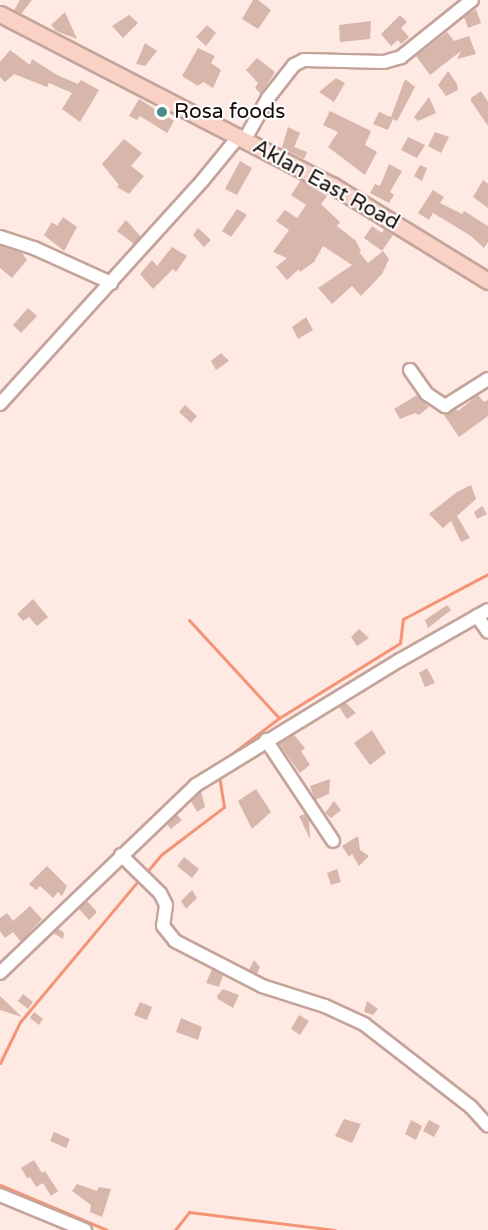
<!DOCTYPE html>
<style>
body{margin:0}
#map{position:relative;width:488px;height:1230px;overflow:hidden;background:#fee9e3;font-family:"Varela Round",sans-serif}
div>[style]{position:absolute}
.stream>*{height:3px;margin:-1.5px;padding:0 1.5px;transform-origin:1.5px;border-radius:1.5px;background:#f59375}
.building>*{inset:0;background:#d7b6ac}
.roads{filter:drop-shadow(2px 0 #c4a49a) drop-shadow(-2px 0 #c4a49a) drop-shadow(0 2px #c4a49a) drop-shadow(0 -2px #c4a49a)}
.minor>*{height:12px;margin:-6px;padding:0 6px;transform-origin:6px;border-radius:6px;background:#fff}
.major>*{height:15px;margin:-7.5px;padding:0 7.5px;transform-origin:7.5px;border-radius:7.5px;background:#fad1c5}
.dots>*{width:16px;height:16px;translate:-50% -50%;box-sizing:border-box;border:3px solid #fff;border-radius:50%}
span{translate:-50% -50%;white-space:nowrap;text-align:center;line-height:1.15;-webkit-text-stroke:4.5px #fff;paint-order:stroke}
.poi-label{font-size:21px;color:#160b08}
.left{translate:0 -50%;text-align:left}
.street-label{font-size:21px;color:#160b08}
</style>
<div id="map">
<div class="stream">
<div style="left:189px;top:620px;width:133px;rotate:47.4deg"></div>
<div style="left:218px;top:768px;width:3px;rotate:-108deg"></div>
<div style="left:217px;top:765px;width:78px;rotate:-37.2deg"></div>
<div style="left:279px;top:718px;width:142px;rotate:-31.8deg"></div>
<div style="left:400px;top:643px;width:24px;rotate:-83deg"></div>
<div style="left:403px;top:619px;width:96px;rotate:-27.9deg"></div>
<div style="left:145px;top:874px;width:26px;rotate:-50deg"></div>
<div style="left:162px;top:854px;width:78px;rotate:-37.2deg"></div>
<div style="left:224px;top:807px;width:31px;rotate:-99deg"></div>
<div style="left:0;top:1063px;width:46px;rotate:-64deg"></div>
<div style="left:20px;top:1022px;width:184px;rotate:-50.1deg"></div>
<div style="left:0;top:1185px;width:116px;rotate:22.8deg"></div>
<div style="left:175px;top:1230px;width:23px;rotate:-52deg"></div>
<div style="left:189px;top:1212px;width:147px;rotate:7deg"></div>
</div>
<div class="building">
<div style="clip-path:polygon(20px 0,32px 0,21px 14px,14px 10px)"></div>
<div style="clip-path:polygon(253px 0,258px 0,271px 10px,258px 29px,242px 19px)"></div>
<div style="clip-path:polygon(476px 9px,481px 23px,468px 28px,464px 17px)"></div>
<div style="clip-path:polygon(65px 12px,77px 39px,56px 31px,51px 25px)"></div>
<div style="clip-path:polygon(129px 15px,138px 23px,123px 38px,112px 26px)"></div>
<div style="clip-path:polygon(400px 15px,407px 22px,401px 28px,409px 37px,401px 44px,398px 40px,391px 46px,381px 34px)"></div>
<div style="clip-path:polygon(371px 21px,370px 39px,340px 42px,339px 25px)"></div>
<div style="clip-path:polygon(207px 25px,216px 33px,206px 46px,196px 37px)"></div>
<div style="clip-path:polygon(447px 32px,454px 41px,469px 36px,476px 54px,457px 59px,461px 51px,430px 75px,416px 56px)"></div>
<div style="clip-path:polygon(145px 43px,157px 51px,145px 66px,136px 64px)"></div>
<div style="clip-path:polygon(198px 48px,215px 56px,211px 63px,221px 70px,213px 88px,203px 82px,198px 86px,182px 76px)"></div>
<div style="clip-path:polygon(10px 50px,30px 65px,32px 59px,57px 75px,78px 84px,81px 80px,99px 90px,80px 122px,62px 109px,72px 93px,49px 83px,47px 87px,14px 74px,5px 82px,0 77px,0 62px)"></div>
<div style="clip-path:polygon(257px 58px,275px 72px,261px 94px,255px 88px,258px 83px,246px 70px)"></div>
<div style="clip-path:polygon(448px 71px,457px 84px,458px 90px,446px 96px,438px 85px)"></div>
<div style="clip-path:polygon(336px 78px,345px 83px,334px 102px,319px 92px)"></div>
<div style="clip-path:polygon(405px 79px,415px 87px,397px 121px,393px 119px,388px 130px,373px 124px,379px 112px,391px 117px)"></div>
<div style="clip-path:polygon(481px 91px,488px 102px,488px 126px,471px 101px,471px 98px)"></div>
<div style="clip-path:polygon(429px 97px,436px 113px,418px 121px,414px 117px)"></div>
<div style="clip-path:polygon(139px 99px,174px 121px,167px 133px,140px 116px,137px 120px,129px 116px)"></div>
<div style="clip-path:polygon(330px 111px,371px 131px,365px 145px,377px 152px,365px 175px,328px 147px,338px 132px,323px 125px)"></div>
<div style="clip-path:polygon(288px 127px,300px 133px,294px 147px,307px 152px,304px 159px,282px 148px)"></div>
<div style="clip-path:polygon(435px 132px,449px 137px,441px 153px,428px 146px)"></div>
<div style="clip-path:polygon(408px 137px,425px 145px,417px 158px,401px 150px)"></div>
<div style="clip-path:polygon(124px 139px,142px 153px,131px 166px,144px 176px,129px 194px,117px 187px,119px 185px,102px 164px)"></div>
<div style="clip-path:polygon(240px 161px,252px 168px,237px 195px,225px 189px)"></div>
<div style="clip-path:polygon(389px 164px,402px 171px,390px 192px,394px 195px,389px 203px,370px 193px,375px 184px,380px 186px)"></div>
<div style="clip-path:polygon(420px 165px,427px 168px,422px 181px,414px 176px)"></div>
<div style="clip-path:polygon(301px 180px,327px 196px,321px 204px,340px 222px,337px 226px,356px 241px,361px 251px,359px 252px,368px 263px,383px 251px,389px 259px,382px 274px,361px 296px,352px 286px,332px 304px,318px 288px,352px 265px,323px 246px,314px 262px,300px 272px,299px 269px,287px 280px,276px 267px,287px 258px,273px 252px,289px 230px,276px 221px,285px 210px,297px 218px,306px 205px,291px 195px)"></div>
<div style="clip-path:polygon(483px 180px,488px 184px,488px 208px,473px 197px)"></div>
<div style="clip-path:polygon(433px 190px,444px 197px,440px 203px,462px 214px,464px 211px,488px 226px,488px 242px,484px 248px,471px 236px,433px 213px,429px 220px,418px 213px)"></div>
<div style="clip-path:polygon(237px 209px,247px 215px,231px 237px,222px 231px)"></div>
<div style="clip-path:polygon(63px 217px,77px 227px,64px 251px,44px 235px,52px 222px,57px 226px)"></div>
<div style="clip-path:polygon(126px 220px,141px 237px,134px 244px,117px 231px)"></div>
<div style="clip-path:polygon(372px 226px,382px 233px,384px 229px,393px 235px,382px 251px,364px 238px)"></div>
<div style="clip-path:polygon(198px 228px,211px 240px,204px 247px,193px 235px)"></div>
<div style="clip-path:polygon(0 246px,22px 253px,27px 260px,12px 278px,0 268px)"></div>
<div style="clip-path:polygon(172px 247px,187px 256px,176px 272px,173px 269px,153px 289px,140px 274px,152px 260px,157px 266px)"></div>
<div style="clip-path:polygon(28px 308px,37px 316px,21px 333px,13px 325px)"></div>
<div style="clip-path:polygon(306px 317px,313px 330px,298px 339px,292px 327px)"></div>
<div style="clip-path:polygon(221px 353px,229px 361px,216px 370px,211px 361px)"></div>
<div style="clip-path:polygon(417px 395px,429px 407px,419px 415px,415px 413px,400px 419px,394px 409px)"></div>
<div style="clip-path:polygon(478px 395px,484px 402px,488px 400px,488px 416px,459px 437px,444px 415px,456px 409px,458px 411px)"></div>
<div style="clip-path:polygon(185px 405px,197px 416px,191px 423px,179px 412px)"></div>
<div style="clip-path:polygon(471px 485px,476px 499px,457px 516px,470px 538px,461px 542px,451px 521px,443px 528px,429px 514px,457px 492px)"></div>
<div style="clip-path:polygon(482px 506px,487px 514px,477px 519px,474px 512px)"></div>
<div style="clip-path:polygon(33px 599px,48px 617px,37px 626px,29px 617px,23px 621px,17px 614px)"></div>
<div style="clip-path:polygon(447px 605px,451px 610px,428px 628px,425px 620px)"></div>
<div style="clip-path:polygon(359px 629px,369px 638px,357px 646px,351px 637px)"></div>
<div style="clip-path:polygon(427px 668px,435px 683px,425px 687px,419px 673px)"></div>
<div style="clip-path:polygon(346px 703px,356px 713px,347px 719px,339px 707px)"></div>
<div style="clip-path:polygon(372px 730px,386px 753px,370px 765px,354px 743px)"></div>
<div style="clip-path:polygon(294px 735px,305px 748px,301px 751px,310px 765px,300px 773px,279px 744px)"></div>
<div style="clip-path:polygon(330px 779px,329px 794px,315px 800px,310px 786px)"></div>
<div style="clip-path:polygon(256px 789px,271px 812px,252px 829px,238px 801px)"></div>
<div style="clip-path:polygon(201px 791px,205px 807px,197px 812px,191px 801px)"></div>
<div style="clip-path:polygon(334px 801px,341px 810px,331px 818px,325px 813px)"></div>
<div style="clip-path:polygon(305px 814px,309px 820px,310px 839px,299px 816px)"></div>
<div style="clip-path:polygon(177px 815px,182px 820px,171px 829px,167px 824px)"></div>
<div style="clip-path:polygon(358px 836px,360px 850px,369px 856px,359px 866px,352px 854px,349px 857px,342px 846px)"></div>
<div style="clip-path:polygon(184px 857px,199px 869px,192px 878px,177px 866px)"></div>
<div style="clip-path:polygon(47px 866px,67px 886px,62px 896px,58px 892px,53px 898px,40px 886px,36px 890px,29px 884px)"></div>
<div style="clip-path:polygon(337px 869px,341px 882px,331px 885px,327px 873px)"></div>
<div style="clip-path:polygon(192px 890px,197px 898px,186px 909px,181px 901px)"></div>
<div style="clip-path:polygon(87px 901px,97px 912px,89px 920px,79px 909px)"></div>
<div style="clip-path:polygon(30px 906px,42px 919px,21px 942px,13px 932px,5px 938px,0 931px,0 918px,7px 913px,13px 921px)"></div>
<div style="clip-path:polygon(58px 928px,64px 933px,63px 939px,53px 933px)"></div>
<div style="clip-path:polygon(254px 960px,260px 967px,257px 974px,249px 970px)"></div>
<div style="clip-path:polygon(212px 969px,223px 975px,219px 987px,206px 983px)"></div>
<div style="clip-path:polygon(223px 989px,239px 995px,233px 1008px,218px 999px,217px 996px)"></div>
<div style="clip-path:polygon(23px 994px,33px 1002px,28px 1009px,18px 1001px)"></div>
<div style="clip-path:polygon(0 996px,22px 1017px,0 1010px)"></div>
<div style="clip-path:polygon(367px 1001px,378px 1009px,373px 1015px,364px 1012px)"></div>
<div style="clip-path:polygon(140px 1002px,152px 1007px,147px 1020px,134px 1015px)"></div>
<div style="clip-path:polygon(34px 1012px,43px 1019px,39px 1025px,30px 1018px)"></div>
<div style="clip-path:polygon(299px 1015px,309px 1021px,300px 1035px,291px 1029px)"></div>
<div style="clip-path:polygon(181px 1018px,202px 1027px,198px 1040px,176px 1032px)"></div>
<div style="clip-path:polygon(344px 1119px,361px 1124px,352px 1143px,335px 1136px)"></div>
<div style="clip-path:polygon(411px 1120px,422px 1126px,416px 1140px,405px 1134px)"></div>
<div style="clip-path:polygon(429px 1120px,440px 1126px,434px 1137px,423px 1131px)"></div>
<div style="clip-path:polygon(54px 1132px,70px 1139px,66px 1148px,50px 1141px)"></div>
<div style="clip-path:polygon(34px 1160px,42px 1173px,45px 1171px,58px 1191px,51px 1196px,43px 1183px,36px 1187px,30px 1177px,27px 1178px,21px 1168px)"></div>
<div style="clip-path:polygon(77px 1184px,97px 1191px,99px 1187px,111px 1189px,102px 1217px,90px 1212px,91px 1205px,72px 1191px)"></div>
</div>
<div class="roads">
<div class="minor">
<div style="left:245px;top:139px;width:47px;rotate:-60.7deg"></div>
<div style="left:268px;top:98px;width:42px;rotate:-51.8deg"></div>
<div style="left:294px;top:65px;width:11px;rotate:-27deg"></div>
<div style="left:304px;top:60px;width:80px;rotate:1.4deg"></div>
<div style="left:384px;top:62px;width:18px;rotate:-16deg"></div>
<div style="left:401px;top:57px;width:91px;rotate:-38.8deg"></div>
<div style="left:0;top:237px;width:36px;rotate:18deg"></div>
<div style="left:34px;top:248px;width:85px;rotate:24.4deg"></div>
<div style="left:410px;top:370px;width:29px;rotate:55deg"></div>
<div style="left:427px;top:394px;width:22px;rotate:34deg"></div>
<div style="left:445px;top:406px;width:51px;rotate:-32.1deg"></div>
<div style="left:0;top:404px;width:302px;rotate:-47.8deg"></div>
<div style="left:203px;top:180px;width:57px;rotate:-50.7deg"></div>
<div style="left:477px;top:616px;width:19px;rotate:55deg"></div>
<div style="left:266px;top:740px;width:121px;rotate:56.4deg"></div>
<div style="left:121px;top:855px;width:54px;rotate:44.3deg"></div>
<div style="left:160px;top:893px;width:13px;rotate:63deg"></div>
<div style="left:166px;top:905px;width:21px;rotate:98deg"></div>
<div style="left:163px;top:926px;width:19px;rotate:51deg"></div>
<div style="left:175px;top:941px;width:98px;rotate:27.3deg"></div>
<div style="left:262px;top:986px;width:66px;rotate:17.6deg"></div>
<div style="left:325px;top:1006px;width:43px;rotate:24.8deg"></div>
<div style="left:364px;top:1024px;width:135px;rotate:37.8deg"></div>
<div style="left:471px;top:1107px;width:25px;rotate:48deg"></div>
<div style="left:0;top:973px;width:272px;rotate:-43.8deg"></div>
<div style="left:196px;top:785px;width:239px;rotate:-31.5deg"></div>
<div style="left:400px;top:660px;width:101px;rotate:-29.6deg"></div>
<div style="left:0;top:1195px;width:92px;rotate:22.4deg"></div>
</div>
<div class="major">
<div style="left:0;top:14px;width:373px;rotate:27.3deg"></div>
<div style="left:332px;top:185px;width:183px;rotate:31.6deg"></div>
</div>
</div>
<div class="dots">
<div style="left:162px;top:112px;background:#478e87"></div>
</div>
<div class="poi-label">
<span class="left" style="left:174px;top:112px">Rosa foods</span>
</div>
<div class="street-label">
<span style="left:326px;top:185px;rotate:29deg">Aklan East Road</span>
</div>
</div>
